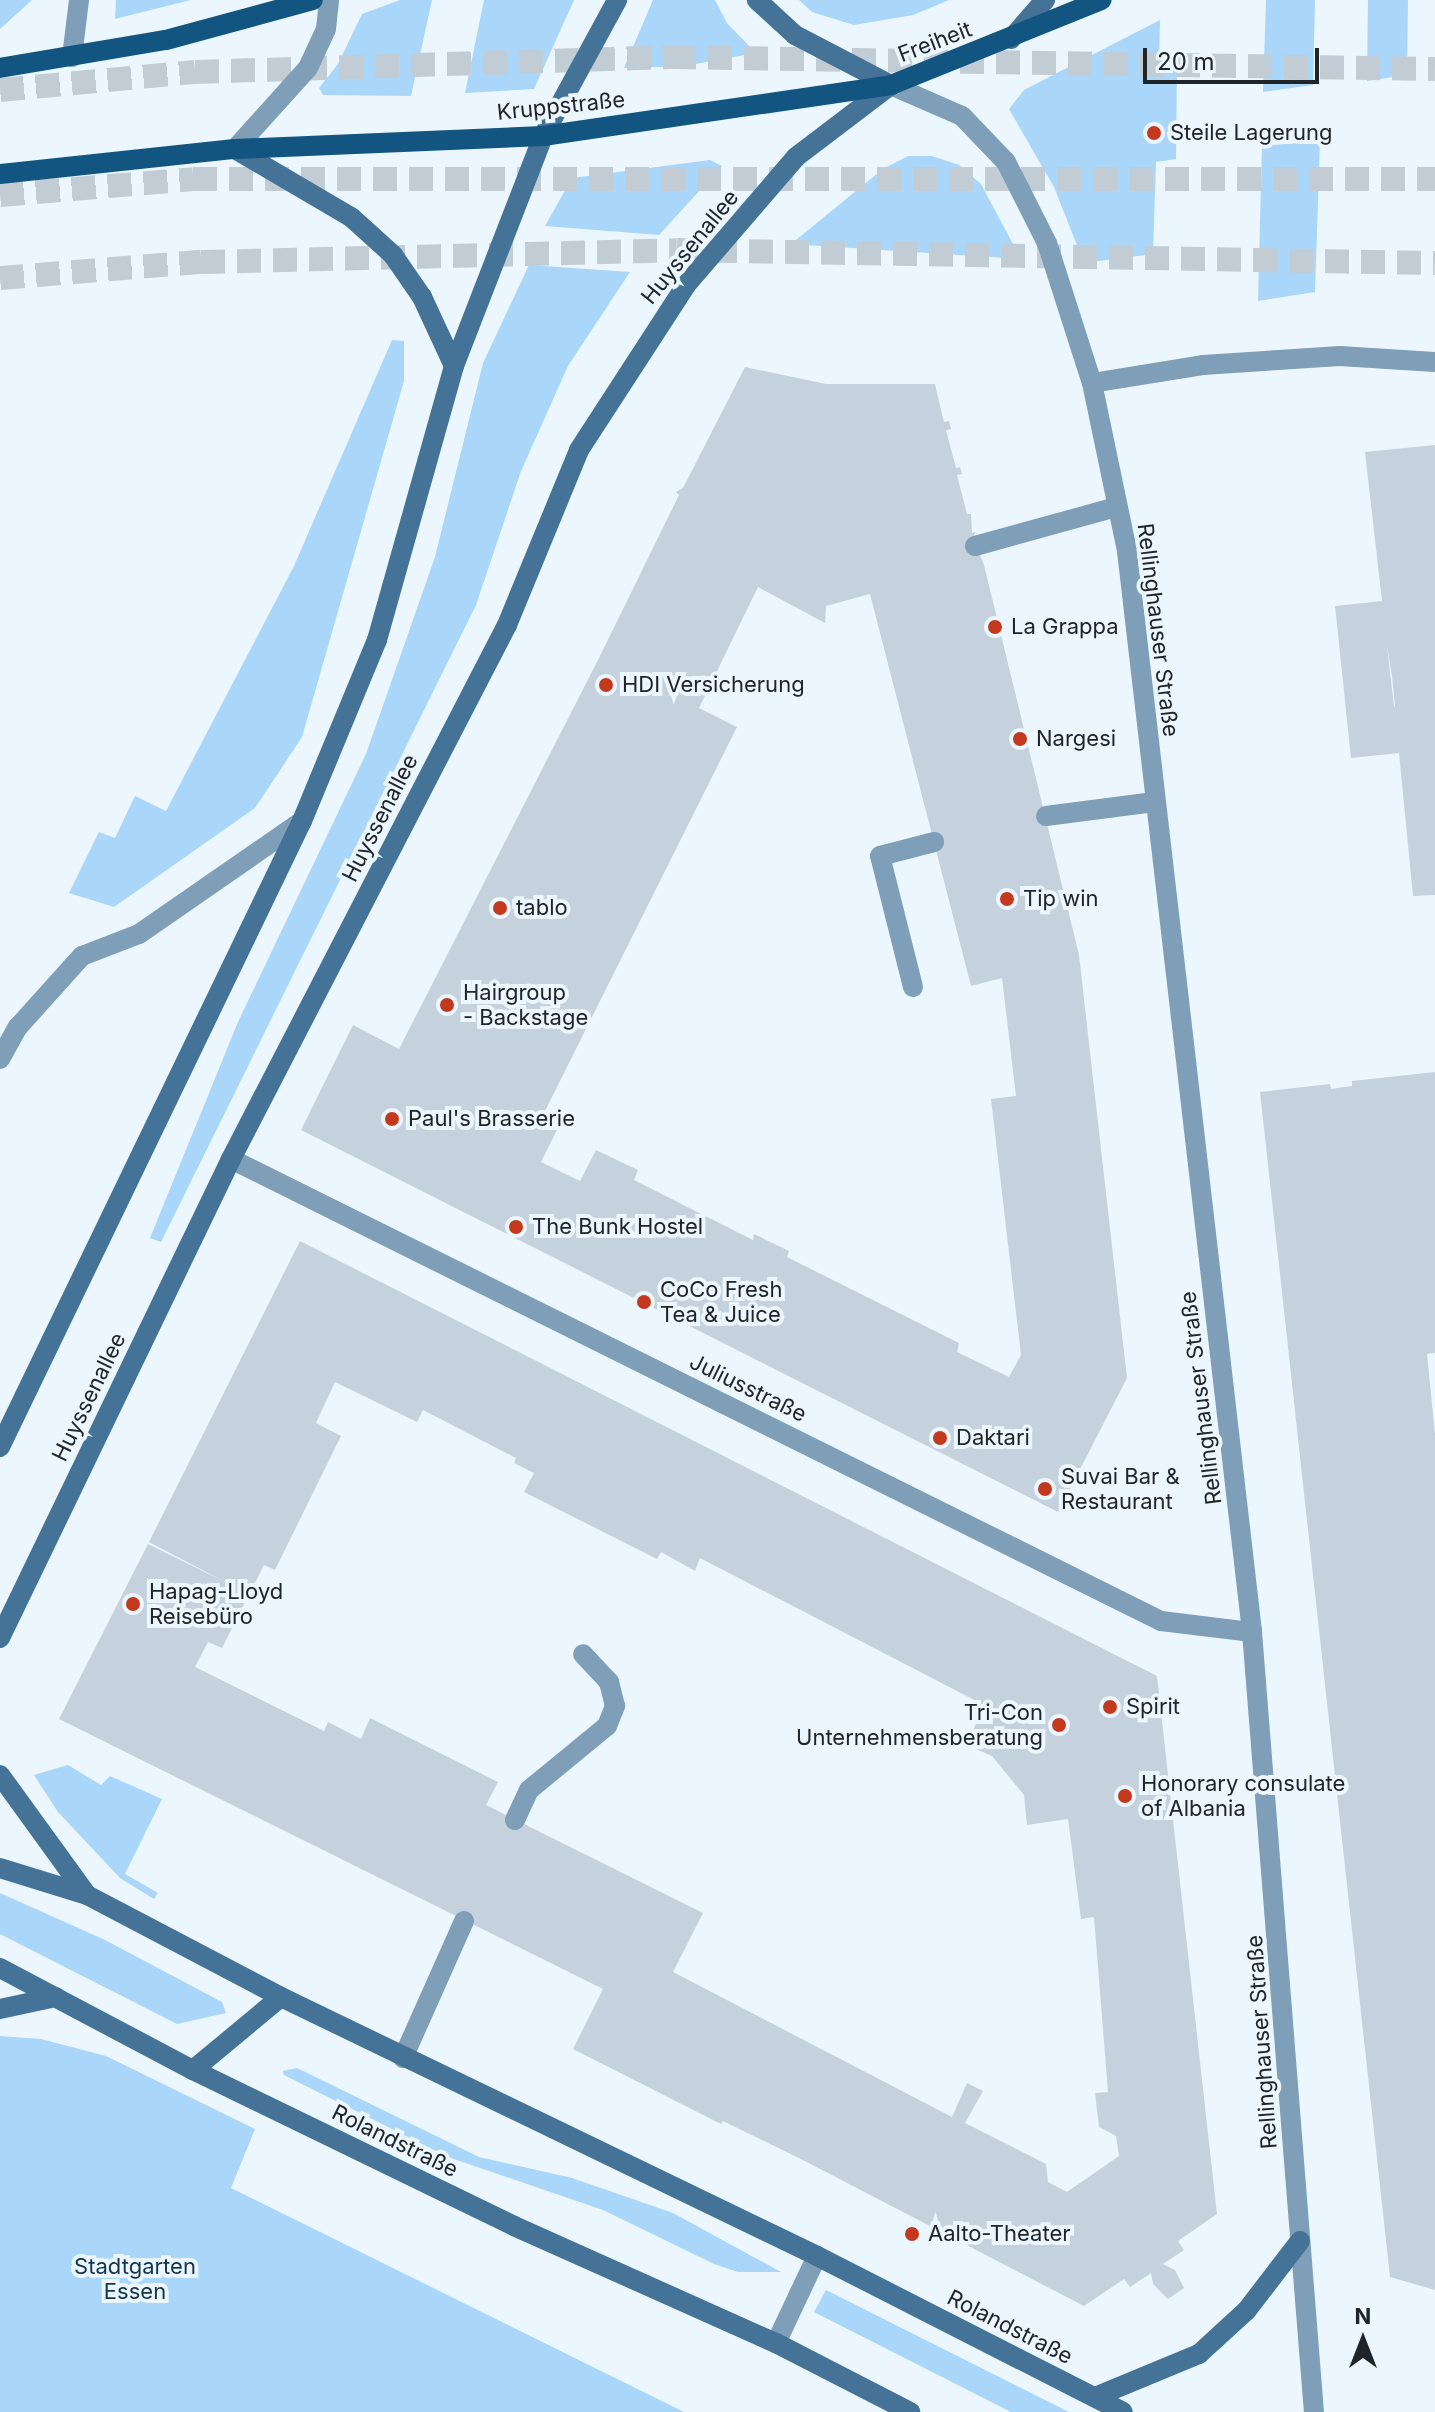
<!DOCTYPE html>
<meta charset="utf-8">
<style>
body{margin:0}
#map{position:relative;width:1435px;height:2412px;overflow:hidden;background:#ebf6ff;font-family:Inter,sans-serif}
div>[style]{position:absolute}
.green>*{inset:0;background:#aad6fa}
.building>*{inset:0;background:#c5d2dd}
.highway-tunnel>*{height:24px;margin-top:-12px;transform-origin:0;background:repeating-linear-gradient(90deg,#c2ccd4 0 24px,transparent 0 36px)}
.lane>*{height:20px;margin:-10px;padding:0 10px;transform-origin:10px;border-radius:10px;background:#7f9eb7}
.street>*{height:20px;margin:-10px;padding:0 10px;transform-origin:10px;border-radius:10px;background:#7f9eb7}
.secondary>*{height:20px;margin:-10px;padding:0 10px;transform-origin:10px;border-radius:10px;background:#447397}
.primary>*{height:20px;margin:-10px;padding:0 10px;transform-origin:10px;border-radius:10px;background:#115580}
.dots>*{width:22px;height:22px;translate:-50% -50%;box-sizing:border-box;border:4px solid #ebf6ff;border-radius:50%}
span{translate:-50% -50%;white-space:nowrap;text-align:center;line-height:1.15;-webkit-text-stroke:8px #ebf6ff;paint-order:stroke}
.street-label{font-size:22px;color:#202529}
.poi-label{font-size:22px;color:#202529}
.left{translate:0 -50%;text-align:left}
.right{translate:-100% -50%;text-align:right}
.park-label{font-size:22px;color:#15354d}
.north{position:absolute;left:1323px;top:2300px;width:80px;height:80px;-webkit-text-stroke:6px #ebf6ff;paint-order:stroke;rotate:0deg;font-size:22px;font-weight:700;line-height:32px;text-align:center;color:#202529}
.north::after{content:'';display:block;margin:auto;width:28px;height:36px;background:#202529;clip-path:polygon(50% 0,100% 100%,50% 72%,0 100%)}
.scale{position:absolute;left:1143px;top:48px;width:176px;height:36px;box-sizing:border-box;border:4px solid #202529;border-top:0;padding-left:10px;font-size:24px;line-height:28px;white-space:nowrap;color:#202529;-webkit-text-stroke:6px #ebf6ff;paint-order:stroke}
</style>
<div id="map">
<div class="green">
<div style="clip-path:polygon(0 0,32px 0,0 29px)"></div>
<div style="clip-path:polygon(116px 0,191px 0,115px 19px)"></div>
<div style="clip-path:polygon(400px 0,432px 0,411px 96px,323px 95px,319px 88px,338px 64px,362px 14px)"></div>
<div style="clip-path:polygon(484px 0,574px 0,534px 89px,465px 93px)"></div>
<div style="clip-path:polygon(653px 0,715px 0,727px 23px,756px 53px,684px 66px,624px 68px)"></div>
<div style="clip-path:polygon(799px 0,949px 0,913px 15px,854px 25px,812px 12px)"></div>
<div style="clip-path:polygon(1266px 0,1315px 0,1313px 85px,1263px 92px)"></div>
<div style="clip-path:polygon(1368px 0,1408px 0,1407px 75px,1367px 81px)"></div>
<div style="clip-path:polygon(1160px 20px,1159px 67px,1177px 65px,1176px 159px,1156px 162px,1153px 254px,1084px 263px,1054px 187px,1009px 109px,1024px 90px)"></div>
<div style="clip-path:polygon(1320px 141px,1315px 292px,1258px 301px,1262px 146px)"></div>
<div style="clip-path:polygon(908px 156px,932px 156px,959px 165px,981px 184px,1021px 259px,791px 244px,883px 169px)"></div>
<div style="clip-path:polygon(710px 160px,722px 166px,659px 235px,545px 226px,572px 178px)"></div>
<div style="clip-path:polygon(529px 265px,630px 272px,568px 366px,521px 471px,476px 605px,161px 1242px,150px 1238px,238px 1022px,366px 754px,435px 557px,483px 363px)"></div>
<div style="clip-path:polygon(392px 340px,404px 341px,404px 381px,302px 737px,255px 808px,114px 907px,69px 893px,99px 832px,115px 838px,135px 796px,166px 811px,294px 566px)"></div>
<div style="clip-path:polygon(68px 1765px,101px 1785px,110px 1776px,162px 1799px,125px 1874px,158px 1893px,154px 1899px,120px 1878px,58px 1812px,34px 1775px)"></div>
<div style="clip-path:polygon(0 1893px,105px 1940px,222px 2002px,226px 2013px,177px 2024px,0 1934px)"></div>
<div style="clip-path:polygon(0 2036px,41px 2039px,106px 2056px,255px 2129px,231px 2188px,684px 2412px,0 2412px)"></div>
<div style="clip-path:polygon(297px 2068px,479px 2157px,572px 2178px,673px 2213px,781px 2272px,738px 2272px,714px 2264px,603px 2210px,448px 2157px,284px 2075px,283px 2071px)"></div>
<div style="clip-path:polygon(826px 2290px,1069px 2412px,1011px 2412px,814px 2312px)"></div>
</div>
<div class="building">
<div style="clip-path:polygon(evenodd,745px 367px,826px 384px,935px 384px,944px 422px,949px 421px,951px 429px,946px 430px,956px 468px,960px 467px,962px 474px,957px 475px,967px 514px,971px 514px,972px 533px,976px 532px,973px 537px,984px 565px,1079px 955px,1127px 1378px,1058px 1512px,301px 1130px,353px 1025px,399px 1049px,599px 658px,679px 495px,676px 492px,683px 488px,745px 367px,758px 587px,825px 623px,826px 606px,870px 594px,971px 986px,1002px 978px,1016px 1096px,991px 1099px,1021px 1355px,1009px 1377px,957px 1352px,959px 1343px,787px 1257px,789px 1251px,754px 1234px,753px 1240px,634px 1180px,638px 1170px,596px 1150px,580px 1181px,541px 1162px,557px 1130px,540px 1121px,737px 727px,699px 708px,758px 587px)"></div>
<div style="clip-path:polygon(evenodd,1435px 445px,1435px 895px,1413px 896px,1399px 753px,1351px 758px,1335px 606px,1382px 601px,1365px 452px,1435px 445px,1387px 646px,1392px 676px,1395px 706px,1394px 707px,1387px 646px)"></div>
<div style="clip-path:polygon(1435px 1072px,1435px 1353px,1427px 1354px,1435px 1434px,1435px 2290px,1390px 2277px,1260px 1092px,1330px 1084px,1331px 1089px,1352px 1086px,1352px 1081px)"></div>
<div style="clip-path:polygon(evenodd,300px 1241px,1157px 1676px,1217px 2214px,1178px 2241px,1184px 2250px,1163px 2264px,1175px 2270px,1184px 2288px,1168px 2299px,1153px 2284px,1151px 2273px,1130px 2287px,1124px 2279px,1084px 2306px,799px 2158px,723px 2121px,721px 2124px,573px 2049px,603px 1989px,59px 1719px,148px 1544px,229px 1584px,149px 1542px,300px 1241px,335px 1382px,417px 1422px,423px 1410px,516px 1458px,514px 1463px,534px 1473px,524px 1492px,657px 1559px,661px 1552px,695px 1571px,700px 1558px,984px 1705px,967px 1745px,992px 1756px,1024px 1795px,1027px 1825px,1068px 1819px,1081px 1919px,1094px 1917px,1108px 2092px,1095px 2093px,1099px 2127px,1116px 2136px,1119px 2156px,1067px 2192px,1048px 2182px,1046px 2164px,965px 2123px,983px 2091px,967px 2083px,952px 2117px,673px 1972px,703px 1913px,486px 1805px,498px 1782px,370px 1718px,361px 1739px,328px 1722px,324px 1731px,195px 1667px,208px 1642px,222px 1648px,264px 1565px,275px 1570px,341px 1436px,316px 1423px,335px 1382px)"></div>
</div>
<div class="highway-tunnel">
<div style="left:0;top:90px;width:196px;rotate:-5.3deg"></div>
<div style="left:195px;top:72px;width:477px;rotate:-1.8deg"></div>
<div style="left:672px;top:57px;width:763px;rotate:0.9deg"></div>
<div style="left:0;top:195px;width:194px;rotate:-4.7deg"></div>
<div style="left:193px;top:179px;width:1242px"></div>
<div style="left:0;top:278px;width:202px;rotate:-4.6deg"></div>
<div style="left:201px;top:262px;width:476px;rotate:-1.4deg"></div>
<div style="left:677px;top:250px;width:758px;rotate:0.98deg"></div>
</div>
<div class="lane">
<div style="left:975px;top:546px;width:147px;rotate:-15.4deg"></div>
<div style="left:1046px;top:816px;width:109px;rotate:-7.4deg"></div>
<div style="left:913px;top:987px;width:135px;rotate:-104.1deg"></div>
<div style="left:880px;top:856px;width:56px;rotate:-14.5deg"></div>
<div style="left:0;top:1059px;width:37px;rotate:-61deg"></div>
<div style="left:18px;top:1027px;width:96px;rotate:-48deg"></div>
<div style="left:82px;top:956px;width:61px;rotate:-21.1deg"></div>
<div style="left:139px;top:934px;width:198px;rotate:-34.7deg"></div>
<div style="left:515px;top:1820px;width:33px;rotate:-65deg"></div>
<div style="left:529px;top:1790px;width:101px;rotate:-39.4deg"></div>
<div style="left:607px;top:1726px;width:22px;rotate:-68deg"></div>
<div style="left:615px;top:1706px;width:25px;rotate:-104deg"></div>
<div style="left:609px;top:1682px;width:38px;rotate:-133deg"></div>
<div style="left:403px;top:2058px;width:150px;rotate:-66deg"></div>
<div style="left:776px;top:2343px;width:96px;rotate:-64.8deg"></div>
</div>
<div class="street">
<div style="left:72px;top:57px;width:57px;rotate:-83deg"></div>
<div style="left:891px;top:85px;width:77px;rotate:23.6deg"></div>
<div style="left:962px;top:116px;width:64px;rotate:46.3deg"></div>
<div style="left:1006px;top:162px;width:91px;rotate:63.2deg"></div>
<div style="left:1047px;top:243px;width:147px;rotate:72.2deg"></div>
<div style="left:1092px;top:383px;width:172px;rotate:78.2deg"></div>
<div style="left:1127px;top:551px;width:1088px;rotate:83.4deg"></div>
<div style="left:1252px;top:1632px;width:782px;rotate:85.46deg"></div>
<div style="left:235px;top:149px;width:109px;rotate:-48deg"></div>
<div style="left:308px;top:68px;width:43px;rotate:-65.2deg"></div>
<div style="left:326px;top:29px;width:29px;rotate:-84deg"></div>
<div style="left:1092px;top:383px;width:112px;rotate:-9.2deg"></div>
<div style="left:1203px;top:365px;width:137px;rotate:-3.8deg"></div>
<div style="left:1340px;top:356px;width:95px;rotate:3.6deg"></div>
<div style="left:231px;top:1159px;width:1038px;rotate:26.42deg"></div>
<div style="left:1161px;top:1621px;width:92px;rotate:6.9deg"></div>
</div>
<div class="secondary">
<div style="left:1011px;top:39px;width:52px;rotate:-48.9deg"></div>
<div style="left:235px;top:149px;width:134px;rotate:30.4deg"></div>
<div style="left:351px;top:217px;width:57px;rotate:42.1deg"></div>
<div style="left:393px;top:255px;width:51px;rotate:55.4deg"></div>
<div style="left:422px;top:297px;width:76px;rotate:65.1deg"></div>
<div style="left:0;top:1447px;width:695px;rotate:-64.25deg"></div>
<div style="left:302px;top:821px;width:196px;rotate:-67.5deg"></div>
<div style="left:377px;top:640px;width:285px;rotate:-74.3deg"></div>
<div style="left:454px;top:366px;width:247px;rotate:-68.8deg"></div>
<div style="left:543px;top:136px;width:155px;rotate:-61.4deg"></div>
<div style="left:0;top:1638px;width:532px;rotate:-64.25deg"></div>
<div style="left:231px;top:1159px;width:601px;rotate:-62.67deg"></div>
<div style="left:507px;top:625px;width:189px;rotate:-67.6deg"></div>
<div style="left:579px;top:450px;width:197px;rotate:-57deg"></div>
<div style="left:686px;top:285px;width:169px;rotate:-49.3deg"></div>
<div style="left:796px;top:157px;width:119px;rotate:-37.2deg"></div>
<div style="left:891px;top:85px;width:108px;rotate:-152.5deg"></div>
<div style="left:795px;top:35px;width:52px;rotate:-137.4deg"></div>
<div style="left:0;top:1775px;width:148px;rotate:54.1deg"></div>
<div style="left:0;top:1868px;width:91px;rotate:17.2deg"></div>
<div style="left:87px;top:1895px;width:219px;rotate:27.7deg"></div>
<div style="left:281px;top:1997px;width:595px;rotate:25.79deg"></div>
<div style="left:817px;top:2256px;width:343px;rotate:27deg"></div>
<div style="left:0;top:1968px;width:218px;rotate:27.9deg"></div>
<div style="left:193px;top:2070px;width:357px;rotate:25.9deg"></div>
<div style="left:514px;top:2226px;width:287px;rotate:24.1deg"></div>
<div style="left:776px;top:2343px;width:151px;rotate:27.2deg"></div>
<div style="left:0;top:2009px;width:57px;rotate:-12.1deg"></div>
<div style="left:193px;top:2070px;width:114px;rotate:-39.7deg"></div>
<div style="left:1095px;top:2397px;width:113px;rotate:-22.5deg"></div>
<div style="left:1199px;top:2354px;width:65px;rotate:-42.5deg"></div>
<div style="left:1247px;top:2310px;width:87px;rotate:-52.5deg"></div>
</div>
<div class="primary">
<div style="left:0;top:68px;width:168px;rotate:-9.6deg"></div>
<div style="left:166px;top:40px;width:152px;rotate:-15.2deg"></div>
<div style="left:0;top:174px;width:236px;rotate:-6.1deg"></div>
<div style="left:235px;top:149px;width:308px;rotate:-2.4deg"></div>
<div style="left:543px;top:136px;width:352px;rotate:-8.3deg"></div>
<div style="left:891px;top:85px;width:227px;rotate:-22deg"></div>
</div>
<div class="dots">
<div style="left:1154px;top:133px;background:#c4391e"></div>
<div style="left:995px;top:627px;background:#c4391e"></div>
<div style="left:606px;top:685px;background:#c4391e"></div>
<div style="left:1020px;top:739px;background:#c4391e"></div>
<div style="left:1007px;top:899px;background:#c4391e"></div>
<div style="left:500px;top:908px;background:#c4391e"></div>
<div style="left:447px;top:1005px;background:#c4391e"></div>
<div style="left:392px;top:1119px;background:#c4391e"></div>
<div style="left:516px;top:1227px;background:#c4391e"></div>
<div style="left:644px;top:1302px;background:#c4391e"></div>
<div style="left:940px;top:1438px;background:#c4391e"></div>
<div style="left:1045px;top:1489px;background:#c4391e"></div>
<div style="left:133px;top:1604px;background:#c4391e"></div>
<div style="left:1110px;top:1707px;background:#c4391e"></div>
<div style="left:1059px;top:1725px;background:#c4391e"></div>
<div style="left:1125px;top:1796px;background:#c4391e"></div>
<div style="left:912px;top:2234px;background:#c4391e"></div>
</div>
<div class="street-label">
<span style="left:935px;top:42px;rotate:-21deg">Freiheit</span>
<span style="left:561px;top:106px;rotate:-6deg">Kruppstraße</span>
<span style="left:690px;top:247px;rotate:-51deg">Huyssenallee</span>
<span style="left:1158px;top:630px;rotate:83deg">Rellinghauser Straße</span>
<span style="left:380px;top:818px;rotate:-63deg">Huyssenallee</span>
<span style="left:748px;top:1388px;rotate:26deg">Juliusstraße</span>
<span style="left:89px;top:1397px;rotate:-64deg">Huyssenallee</span>
<span style="left:1201px;top:1398px;rotate:-97deg">Rellinghauser Straße</span>
<span style="left:1262px;top:2042px;rotate:-94deg">Rellinghauser Straße</span>
<span style="left:395px;top:2141px;rotate:26deg">Rolandstraße</span>
<span style="left:1010px;top:2327px;rotate:27deg">Rolandstraße</span>
</div>
<div class="poi-label">
<span class="left" style="left:1170px;top:133px">Steile Lagerung</span>
<span class="left" style="left:1011px;top:627px">La Grappa</span>
<span class="left" style="left:622px;top:685px">HDI Versicherung</span>
<span class="left" style="left:1036px;top:739px">Nargesi</span>
<span class="left" style="left:1023px;top:899px">Tip win</span>
<span class="left" style="left:516px;top:908px">tablo</span>
<span class="left" style="left:463px;top:1005px">Hairgroup<br>- Backstage</span>
<span class="left" style="left:408px;top:1119px">Paul's Brasserie</span>
<span class="left" style="left:532px;top:1227px">The Bunk Hostel</span>
<span class="left" style="left:660px;top:1302px">CoCo Fresh<br>Tea &amp; Juice</span>
<span class="left" style="left:956px;top:1438px">Daktari</span>
<span class="left" style="left:1061px;top:1489px">Suvai Bar &amp;<br>Restaurant</span>
<span class="left" style="left:149px;top:1604px">Hapag-Lloyd<br>Reisebüro</span>
<span class="left" style="left:1126px;top:1707px">Spirit</span>
<span class="right" style="left:1043px;top:1725px">Tri-Con<br>Unternehmensberatung</span>
<span class="left" style="left:1141px;top:1796px">Honorary consulate<br>of Albania</span>
<span class="left" style="left:928px;top:2234px">Aalto-Theater</span>
</div>
<div class="park-label">
<span style="left:135px;top:2279px">Stadtgarten<br>Essen</span>
</div>
<div class="north">N</div>
<div class="scale">20 m</div>
</div>
